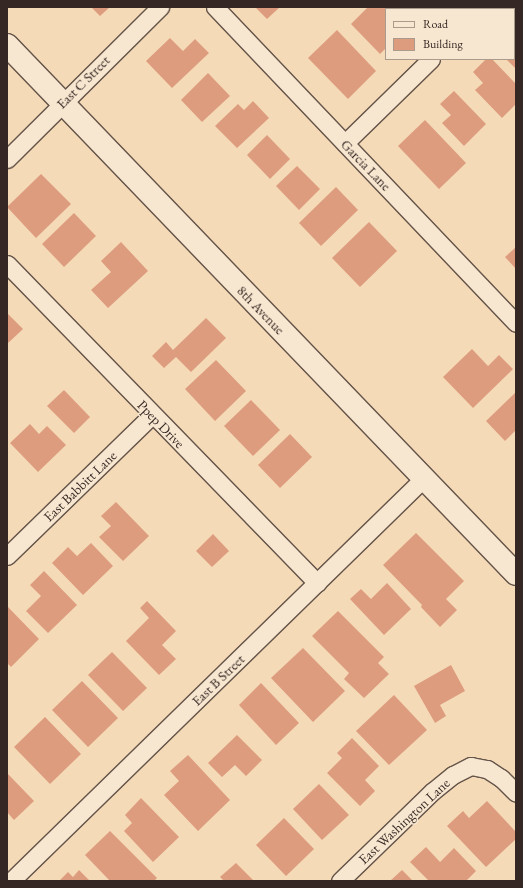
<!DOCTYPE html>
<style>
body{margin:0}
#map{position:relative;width:523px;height:888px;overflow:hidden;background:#f4dab7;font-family:"EB Garamond",serif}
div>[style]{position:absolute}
.building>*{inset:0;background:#de9c7f}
.roads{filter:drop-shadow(1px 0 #655449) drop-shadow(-1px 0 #655449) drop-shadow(0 1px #655449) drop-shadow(0 -1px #655449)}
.minor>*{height:17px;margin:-8.5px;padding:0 8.5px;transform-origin:8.5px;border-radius:8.5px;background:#f8e7d0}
.secondary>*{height:22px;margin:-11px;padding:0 11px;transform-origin:11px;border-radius:11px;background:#f8e7d0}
span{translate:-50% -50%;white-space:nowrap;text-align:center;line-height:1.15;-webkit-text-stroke:3px #f8e7d0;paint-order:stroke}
.street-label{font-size:14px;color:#352824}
.frame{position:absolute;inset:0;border:8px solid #352824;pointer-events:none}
.legend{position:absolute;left:385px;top:8px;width:130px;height:52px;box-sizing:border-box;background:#f8e7d0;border:1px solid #aa9b8b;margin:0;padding:5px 7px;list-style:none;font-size:12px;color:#352824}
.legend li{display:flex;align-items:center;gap:8px;height:20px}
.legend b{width:20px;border:1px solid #aa9b8b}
</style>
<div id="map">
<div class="building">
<div style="clip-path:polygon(91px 7px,110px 7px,100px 16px)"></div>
<div style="clip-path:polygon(255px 7px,280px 7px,267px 19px)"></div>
<div style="clip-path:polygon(368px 7px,384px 7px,386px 9px,386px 48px,380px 54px,351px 24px)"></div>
<div style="clip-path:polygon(392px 7px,415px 7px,413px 9px,394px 9px)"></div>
<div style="clip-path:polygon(337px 30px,376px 71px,348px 99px,308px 58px)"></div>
<div style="clip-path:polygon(170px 38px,183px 51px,195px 39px,209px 53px,172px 88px,146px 61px)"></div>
<div style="clip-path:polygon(516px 50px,516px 69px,506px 59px,514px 59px,514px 52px)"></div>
<div style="clip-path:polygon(486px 59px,492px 59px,516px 84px,516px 104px,502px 118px,475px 90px,483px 83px,473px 72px)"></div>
<div style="clip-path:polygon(208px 73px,230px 96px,202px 122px,181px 100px)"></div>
<div style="clip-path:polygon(454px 91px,486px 124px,464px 146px,442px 123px,451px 115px,440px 104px)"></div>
<div style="clip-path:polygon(253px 101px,269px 118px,237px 148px,215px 126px,238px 104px,244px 110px)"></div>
<div style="clip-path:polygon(425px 120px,466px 163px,439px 189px,398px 146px)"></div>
<div style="clip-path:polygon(267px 135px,290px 159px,270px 179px,247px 155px)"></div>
<div style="clip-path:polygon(297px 166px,320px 189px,299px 210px,276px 186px)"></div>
<div style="clip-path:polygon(41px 174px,71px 204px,36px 238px,7px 207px)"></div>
<div style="clip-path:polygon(336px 187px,358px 210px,321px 246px,299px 223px)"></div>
<div style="clip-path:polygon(74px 213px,96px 236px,64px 267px,42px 244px)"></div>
<div style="clip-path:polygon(369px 222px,397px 251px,360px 287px,332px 258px)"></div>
<div style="clip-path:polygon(121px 242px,148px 271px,108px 308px,91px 290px,111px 272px,101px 261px)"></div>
<div style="clip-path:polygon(516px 247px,516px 269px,505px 257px)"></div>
<div style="clip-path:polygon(7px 313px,23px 329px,7px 344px)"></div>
<div style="clip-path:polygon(206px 318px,226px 338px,191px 372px,176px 357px,164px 368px,152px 356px,166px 342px,173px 350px)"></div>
<div style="clip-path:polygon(472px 349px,488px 366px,499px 355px,513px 369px,473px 408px,443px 377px)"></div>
<div style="clip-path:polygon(216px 360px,246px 391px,215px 421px,185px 389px)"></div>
<div style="clip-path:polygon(64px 390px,90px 417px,74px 433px,47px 406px)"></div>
<div style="clip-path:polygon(516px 392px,516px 430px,505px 441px,486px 421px)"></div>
<div style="clip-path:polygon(251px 400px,280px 430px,253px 456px,224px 426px)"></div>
<div style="clip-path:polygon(30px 424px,39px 434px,47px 426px,66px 445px,38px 472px,10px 443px)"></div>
<div style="clip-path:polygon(290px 434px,312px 457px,280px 488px,258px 465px)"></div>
<div style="clip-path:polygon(116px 502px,149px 536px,123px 561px,99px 537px,111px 526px,101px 516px)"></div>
<div style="clip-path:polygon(416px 533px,464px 581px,446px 599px,457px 610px,440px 627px,421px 607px,422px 605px,383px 565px)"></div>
<div style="clip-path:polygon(213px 534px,229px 551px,212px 567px,196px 551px)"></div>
<div style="clip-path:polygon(91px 543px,113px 566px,83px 595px,52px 563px,68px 547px,77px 556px)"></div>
<div style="clip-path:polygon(44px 571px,77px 605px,48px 633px,26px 611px,41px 596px,30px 585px)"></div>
<div style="clip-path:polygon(387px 583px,411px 609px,384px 635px,350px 599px,361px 589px,371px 599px)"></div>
<div style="clip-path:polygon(147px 601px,176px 631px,162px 645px,176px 659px,159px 675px,126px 641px,149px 618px,140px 608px)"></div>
<div style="clip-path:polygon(7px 606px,39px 639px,11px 667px,7px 663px)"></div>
<div style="clip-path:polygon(338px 611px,384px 657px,378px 663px,389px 674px,364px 698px,344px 679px,349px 673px,312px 636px)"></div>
<div style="clip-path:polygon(303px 648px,345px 691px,313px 722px,271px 678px)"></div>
<div style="clip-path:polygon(112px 652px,147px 688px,123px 711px,88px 675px)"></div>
<div style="clip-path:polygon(451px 665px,465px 691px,440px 705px,446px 716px,435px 723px,414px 686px)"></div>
<div style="clip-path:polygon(82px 681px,118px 718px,88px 747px,52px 710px)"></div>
<div style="clip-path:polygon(261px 683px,299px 723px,276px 745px,239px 705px)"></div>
<div style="clip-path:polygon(394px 695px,427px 730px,389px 765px,356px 731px)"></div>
<div style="clip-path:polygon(45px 717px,81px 754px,50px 784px,14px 747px)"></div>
<div style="clip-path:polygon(237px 735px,262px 760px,246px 776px,235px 765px,222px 777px,208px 763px)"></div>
<div style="clip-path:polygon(352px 738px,379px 766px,365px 780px,375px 791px,360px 806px,327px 773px,342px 758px,337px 753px)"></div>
<div style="clip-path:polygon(188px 755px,230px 800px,198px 831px,164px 795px,179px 781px,170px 771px)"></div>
<div style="clip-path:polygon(7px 773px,34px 801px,14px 820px,7px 812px)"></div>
<div style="clip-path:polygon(319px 784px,349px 815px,322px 840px,293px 809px)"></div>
<div style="clip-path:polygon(141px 798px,179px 837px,153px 862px,124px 831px,132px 823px,125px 815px)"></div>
<div style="clip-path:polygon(487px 801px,516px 832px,516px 839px,486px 867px,447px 826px,463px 811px,469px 818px)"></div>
<div style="clip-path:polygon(284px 818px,314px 849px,286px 876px,256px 845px)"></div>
<div style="clip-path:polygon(110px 831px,157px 878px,154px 881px,110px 881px,85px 855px)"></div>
<div style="clip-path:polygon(426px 847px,440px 862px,454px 848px,476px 871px,466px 881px,429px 881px,410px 862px)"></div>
<div style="clip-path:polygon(236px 863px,254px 881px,224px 881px,220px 877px)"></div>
<div style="clip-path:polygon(79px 870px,90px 881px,59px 881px,68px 872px,73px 877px)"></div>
<div style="clip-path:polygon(402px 870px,413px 881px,390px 881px)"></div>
</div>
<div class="roads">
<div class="minor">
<div style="left:215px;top:7px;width:436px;rotate:46.4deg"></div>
<div style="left:483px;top:9px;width:3px;rotate:-45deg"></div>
<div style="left:345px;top:143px;width:120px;rotate:-44.3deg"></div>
<div style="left:7px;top:159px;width:216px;rotate:-44.8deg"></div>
<div style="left:7px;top:264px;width:445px;rotate:45.8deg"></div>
<div style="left:7px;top:556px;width:202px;rotate:-44.2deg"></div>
<div style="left:11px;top:881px;width:577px;rotate:-44.3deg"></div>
<div style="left:340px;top:881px;width:129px;rotate:-44.1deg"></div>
<div style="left:433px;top:791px;width:26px;rotate:-39deg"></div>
<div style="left:453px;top:775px;width:20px;rotate:-27deg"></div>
<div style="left:471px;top:766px;width:16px;rotate:11deg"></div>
<div style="left:487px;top:769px;width:17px;rotate:33deg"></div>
<div style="left:501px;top:778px;width:21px;rotate:45deg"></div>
</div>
<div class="secondary">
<div style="left:7px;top:45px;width:734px;rotate:46.1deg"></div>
</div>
</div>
<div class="street-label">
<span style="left:83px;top:82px;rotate:-45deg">East C Street</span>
<span style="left:366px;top:165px;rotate:46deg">Garcia Lane</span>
<span style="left:261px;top:310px;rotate:46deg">8th Avenue</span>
<span style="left:161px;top:424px;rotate:46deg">Ppep Drive</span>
<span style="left:80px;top:486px;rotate:-44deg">East Babbitt Lane</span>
<span style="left:218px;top:680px;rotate:-44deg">East B Street</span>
<span style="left:404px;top:821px;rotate:-43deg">East Washington Lane</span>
</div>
<div class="frame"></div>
<ul class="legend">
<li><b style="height:5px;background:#f8e7d0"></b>Road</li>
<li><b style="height:11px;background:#de9c7f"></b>Building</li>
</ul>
</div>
